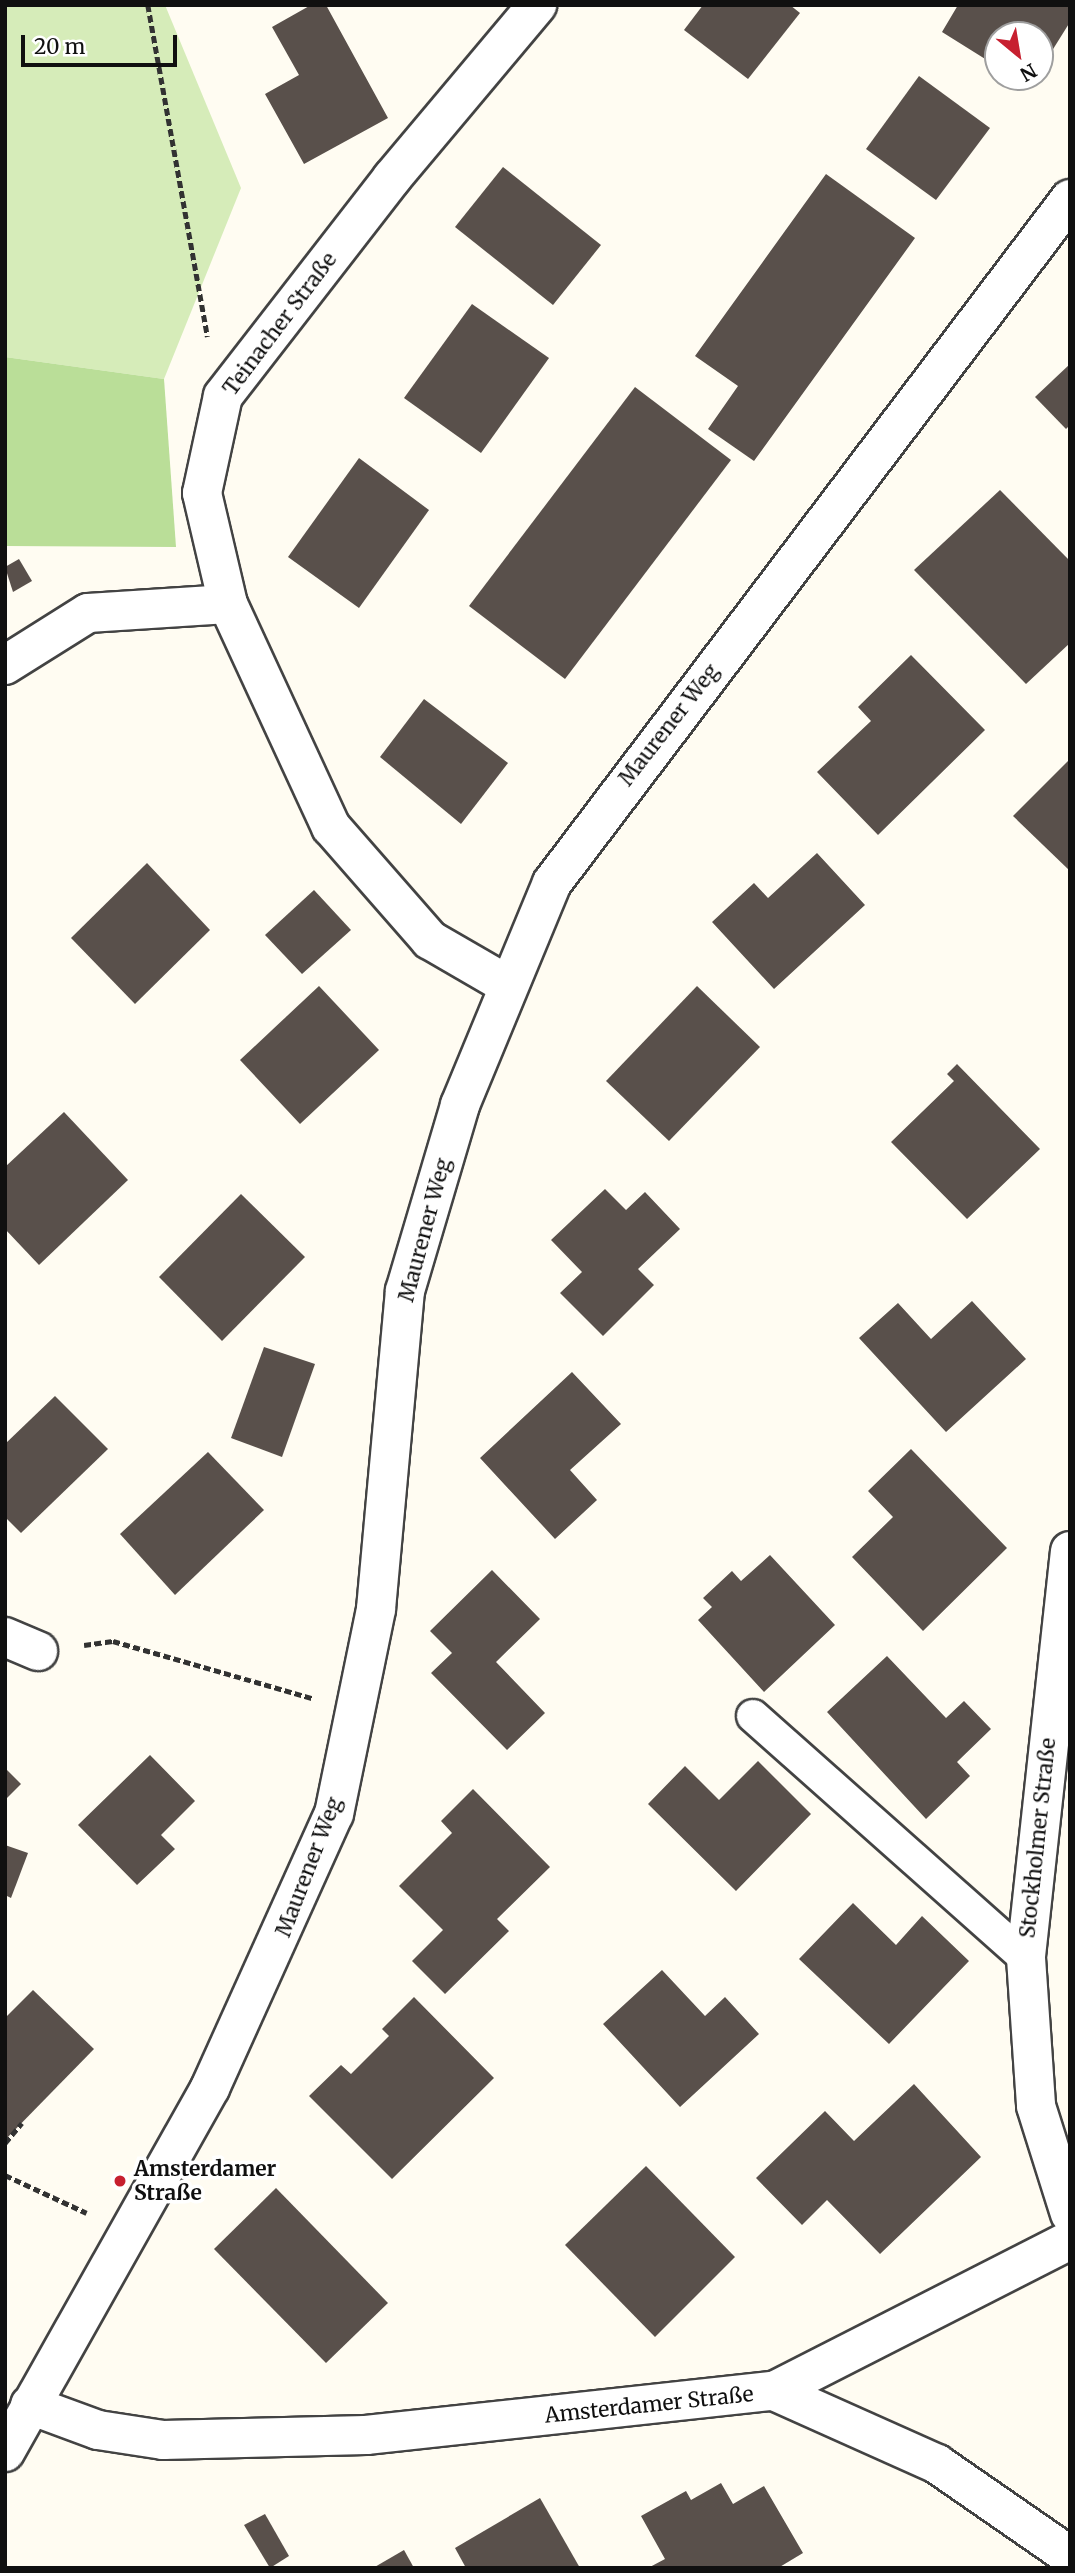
<!DOCTYPE html>
<meta charset="utf-8">
<style>
body{margin:0}
#map{position:relative;width:1075px;height:2573px;overflow:hidden;background:#fffcf2;font-family:Merriweather,serif}
div>[style]{position:absolute}
.green>*{inset:0;background:#d6ecb9}
.forest>*{inset:0;background:#bade98}
.building>*{inset:0;background:#59504b}
.path>*{height:4.5px;margin-top:-2.25px;transform-origin:0;background:repeating-linear-gradient(90deg,#323232 0 7px,transparent 0 10.5px)}
.roads{filter:drop-shadow(2px 0 #434343) drop-shadow(-2px 0 #434343) drop-shadow(0 2px #434343) drop-shadow(0 -2px #434343)}
.service>*{height:32px;margin:-16px;padding:0 16px;transform-origin:16px;border-radius:16px;background:#fff}
.minor>*{height:38px;margin:-19px;padding:0 19px;transform-origin:19px;border-radius:19px;background:#fff}
.tertiary>*{height:38px;margin:-19px;padding:0 19px;transform-origin:19px;border-radius:19px;background:#fff}
.dots>*{width:19px;height:19px;translate:-50% -50%;box-sizing:border-box;border:4px solid #fff;border-radius:50%}
span{translate:-50% -50%;white-space:nowrap;text-align:center;line-height:1.15;-webkit-text-stroke:7px #fff;paint-order:stroke}
.street-label{font-size:21px;color:#101010}
.poi-label{font-size:21px;color:#101010;font-weight:700}
.left{translate:0 -50%;text-align:left}
.frame{position:absolute;inset:0;border:7px solid #101010;pointer-events:none}
.north{position:absolute;left:984px;top:21px;width:70px;height:70px;box-sizing:border-box;background:#fff;border:2px solid #9f9f9f;border-radius:50%;rotate:150deg;font-size:19px;font-weight:700;line-height:28px;text-align:center;color:#101010}
.north::after{content:'';display:block;margin:auto;width:24px;height:32px;background:#c72030;clip-path:polygon(50% 0,100% 100%,50% 72%,0 100%)}
.scale{position:absolute;left:21px;top:35px;width:156px;height:32px;box-sizing:border-box;border:4px solid #101010;border-top:0;padding-left:9px;font-size:21px;line-height:24px;white-space:nowrap;color:#101010;-webkit-text-stroke:5px #fff;paint-order:stroke}
</style>
<div id="map">
<div class="green">
<div style="clip-path:polygon(5px 5px,165px 5px,241px 188px,164px 379px,5px 357px)"></div>
</div>
<div class="forest">
<div style="clip-path:polygon(5px 357px,164px 379px,176px 547px,5px 546px)"></div>
</div>
<div class="building">
<div style="clip-path:polygon(311px 5px,326px 5px,388px 118px,304px 164px,265px 94px,299px 75px,272px 27px)"></div>
<div style="clip-path:polygon(703px 5px,790px 5px,800px 13px,748px 79px,684px 30px)"></div>
<div style="clip-path:polygon(958px 5px,1070px 5px,1070px 22px,1040px 70px,1040px 35px,998px 35px,998px 67px,942px 32px)"></div>
<div style="clip-path:polygon(919px 76px,990px 128px,936px 200px,866px 149px)"></div>
<div style="clip-path:polygon(1014px 77px,1036px 77px,1030px 87px)"></div>
<div style="clip-path:polygon(503px 167px,601px 245px,553px 305px,455px 227px)"></div>
<div style="clip-path:polygon(826px 174px,915px 238px,754px 461px,708px 429px,738px 386px,695px 356px)"></div>
<div style="clip-path:polygon(472px 304px,549px 358px,481px 453px,404px 398px)"></div>
<div style="clip-path:polygon(1070px 364px,1070px 425px,1066px 429px,1035px 397px)"></div>
<div style="clip-path:polygon(635px 387px,731px 460px,565px 679px,469px 606px)"></div>
<div style="clip-path:polygon(359px 458px,429px 510px,359px 608px,288px 557px)"></div>
<div style="clip-path:polygon(1000px 490px,1070px 561px,1070px 643px,1026px 684px,914px 570px)"></div>
<div style="clip-path:polygon(19px 559px,32px 581px,13px 592px,5px 567px)"></div>
<div style="clip-path:polygon(911px 655px,985px 730px,878px 835px,817px 772px,871px 721px,858px 707px)"></div>
<div style="clip-path:polygon(424px 699px,508px 763px,461px 824px,380px 757px)"></div>
<div style="clip-path:polygon(1070px 759px,1070px 871px,1013px 816px)"></div>
<div style="clip-path:polygon(817px 853px,865px 905px,774px 989px,712px 922px,754px 883px,768px 898px)"></div>
<div style="clip-path:polygon(147px 863px,210px 930px,135px 1004px,71px 938px)"></div>
<div style="clip-path:polygon(314px 890px,351px 930px,302px 974px,265px 935px)"></div>
<div style="clip-path:polygon(319px 986px,379px 1050px,300px 1124px,240px 1060px)"></div>
<div style="clip-path:polygon(697px 986px,760px 1047px,669px 1141px,606px 1081px)"></div>
<div style="clip-path:polygon(957px 1064px,1040px 1149px,967px 1219px,891px 1142px,954px 1081px,947px 1074px)"></div>
<div style="clip-path:polygon(64px 1112px,128px 1180px,39px 1265px,5px 1229px,5px 1167px)"></div>
<div style="clip-path:polygon(605px 1189px,626px 1210px,645px 1192px,680px 1229px,638px 1269px,654px 1285px,603px 1336px,560px 1293px,582px 1272px,551px 1240px)"></div>
<div style="clip-path:polygon(241px 1194px,305px 1257px,222px 1341px,159px 1277px)"></div>
<div style="clip-path:polygon(972px 1301px,1026px 1359px,946px 1432px,859px 1338px,898px 1303px,931px 1339px)"></div>
<div style="clip-path:polygon(264px 1347px,315px 1364px,282px 1457px,231px 1438px)"></div>
<div style="clip-path:polygon(572px 1372px,621px 1424px,570px 1470px,597px 1500px,555px 1539px,480px 1458px)"></div>
<div style="clip-path:polygon(55px 1396px,108px 1449px,21px 1533px,5px 1517px,5px 1444px)"></div>
<div style="clip-path:polygon(911px 1449px,1007px 1548px,923px 1631px,852px 1557px,893px 1517px,868px 1491px)"></div>
<div style="clip-path:polygon(208px 1452px,264px 1510px,175px 1595px,120px 1534px)"></div>
<div style="clip-path:polygon(770px 1555px,835px 1625px,764px 1692px,698px 1620px,712px 1607px,703px 1598px,732px 1571px,741px 1581px)"></div>
<div style="clip-path:polygon(492px 1570px,540px 1619px,496px 1662px,545px 1713px,507px 1750px,431px 1673px,452px 1653px,430px 1631px)"></div>
<div style="clip-path:polygon(887px 1656px,946px 1718px,964px 1701px,991px 1729px,957px 1762px,970px 1776px,926px 1819px,827px 1712px)"></div>
<div style="clip-path:polygon(150px 1755px,195px 1801px,161px 1835px,175px 1849px,137px 1885px,78px 1825px)"></div>
<div style="clip-path:polygon(758px 1761px,811px 1814px,736px 1891px,648px 1804px,685px 1766px,719px 1800px)"></div>
<div style="clip-path:polygon(5px 1768px,21px 1784px,5px 1800px)"></div>
<div style="clip-path:polygon(473px 1789px,550px 1867px,497px 1919px,509px 1931px,445px 1994px,412px 1961px,443px 1930px,399px 1886px,452px 1833px,441px 1821px)"></div>
<div style="clip-path:polygon(5px 1845px,28px 1853px,11px 1898px,5px 1895px)"></div>
<div style="clip-path:polygon(853px 1903px,896px 1945px,922px 1916px,969px 1961px,889px 2044px,799px 1959px)"></div>
<div style="clip-path:polygon(662px 1970px,705px 2016px,725px 1997px,759px 2034px,680px 2107px,603px 2024px)"></div>
<div style="clip-path:polygon(33px 1990px,94px 2049px,5px 2140px,5px 2018px)"></div>
<div style="clip-path:polygon(414px 1997px,494px 2078px,392px 2179px,309px 2096px,341px 2065px,351px 2074px,389px 2036px,382px 2029px)"></div>
<div style="clip-path:polygon(914px 2084px,981px 2157px,880px 2254px,827px 2200px,802px 2225px,756px 2178px,825px 2111px,854px 2141px)"></div>
<div style="clip-path:polygon(646px 2166px,735px 2257px,655px 2337px,565px 2245px)"></div>
<div style="clip-path:polygon(276px 2188px,388px 2303px,326px 2363px,214px 2249px)"></div>
<div style="clip-path:polygon(721px 2483px,733px 2504px,764px 2486px,803px 2553px,778px 2568px,648px 2568px,665px 2559px,641px 2516px,686px 2491px,691px 2500px)"></div>
<div style="clip-path:polygon(540px 2498px,580px 2568px,466px 2568px,455px 2548px)"></div>
<div style="clip-path:polygon(265px 2514px,289px 2556px,270px 2568px,244px 2525px)"></div>
<div style="clip-path:polygon(404px 2550px,414px 2568px,373px 2568px)"></div>
</div>
<div class="path">
<div style="left:148px;top:5px;width:337px;rotate:79.8deg"></div>
<div style="left:84px;top:1645px;width:29px;rotate:-8deg"></div>
<div style="left:113px;top:1641px;width:207px;rotate:16deg"></div>
<div style="left:5px;top:2143px;width:26px;rotate:-50deg"></div>
<div style="left:5px;top:2175px;width:90px;rotate:24.9deg"></div>
</div>
<div class="roads">
<div class="service">
<div style="left:753px;top:1716px;width:365px;rotate:41.6deg"></div>
</div>
<div class="minor">
<div style="left:5px;top:665px;width:98px;rotate:-32.1deg"></div>
<div style="left:88px;top:613px;width:140px;rotate:-3.7deg"></div>
<div style="left:506px;top:984px;width:88px;rotate:-149.9deg"></div>
<div style="left:430px;top:940px;width:150px;rotate:-131.2deg"></div>
<div style="left:331px;top:827px;width:246px;rotate:-114.8deg"></div>
<div style="left:228px;top:604px;width:114px;rotate:-103.2deg"></div>
<div style="left:202px;top:493px;width:99px;rotate:-77.8deg"></div>
<div style="left:223px;top:396px;width:276px;rotate:-52.2deg"></div>
<div style="left:392px;top:178px;width:226px;rotate:-50deg"></div>
<div style="left:1070px;top:1551px;width:409px;rotate:96.2deg"></div>
<div style="left:1026px;top:1958px;width:148px;rotate:86.1deg"></div>
<div style="left:1036px;top:2106px;width:113px;rotate:72.5deg"></div>
<div style="left:5px;top:1637px;width:36px;rotate:23deg"></div>
<div style="left:774px;top:2391px;width:179px;rotate:24.1deg"></div>
<div style="left:937px;top:2464px;width:162px;rotate:34.7deg"></div>
<div style="left:30px;top:2405px;width:72px;rotate:20.2deg"></div>
<div style="left:98px;top:2430px;width:66px;rotate:8.7deg"></div>
<div style="left:163px;top:2440px;width:203px;rotate:-1.4deg"></div>
<div style="left:366px;top:2435px;width:410px;rotate:-6.2deg"></div>
<div style="left:774px;top:2391px;width:332px;rotate:-27deg"></div>
</div>
<div class="tertiary">
<div style="left:5px;top:2452px;width:418px;rotate:-60.6deg"></div>
<div style="left:210px;top:2088px;width:301px;rotate:-65.7deg"></div>
<div style="left:334px;top:1814px;width:209px;rotate:-78.4deg"></div>
<div style="left:376px;top:1609px;width:319px;rotate:-84.8deg"></div>
<div style="left:405px;top:1291px;width:194px;rotate:-73.5deg"></div>
<div style="left:460px;top:1105px;width:240px;rotate:-67.5deg"></div>
<div style="left:552px;top:883px;width:858px;rotate:-52.86deg"></div>
</div>
</div>
<div class="dots">
<div style="left:120px;top:2181px;background:#c72030"></div>
</div>
<div class="street-label">
<span style="left:280px;top:324px;rotate:-53deg">Teinacher Straße</span>
<span style="left:669px;top:725px;rotate:-52deg">Maurener Weg</span>
<span style="left:425px;top:1230px;rotate:-75deg">Maurener Weg</span>
<span style="left:1038px;top:1838px;rotate:-84deg">Stockholmer Straße</span>
<span style="left:309px;top:1867px;rotate:-69deg">Maurener Weg</span>
<span style="left:649px;top:2405px;rotate:-6deg">Amsterdamer Straße</span>
</div>
<div class="poi-label">
<span class="left" style="left:134px;top:2181px">Amsterdamer<br>Straße</span>
</div>
<div class="frame"></div>
<div class="north">N</div>
<div class="scale">20 m</div>
</div>
